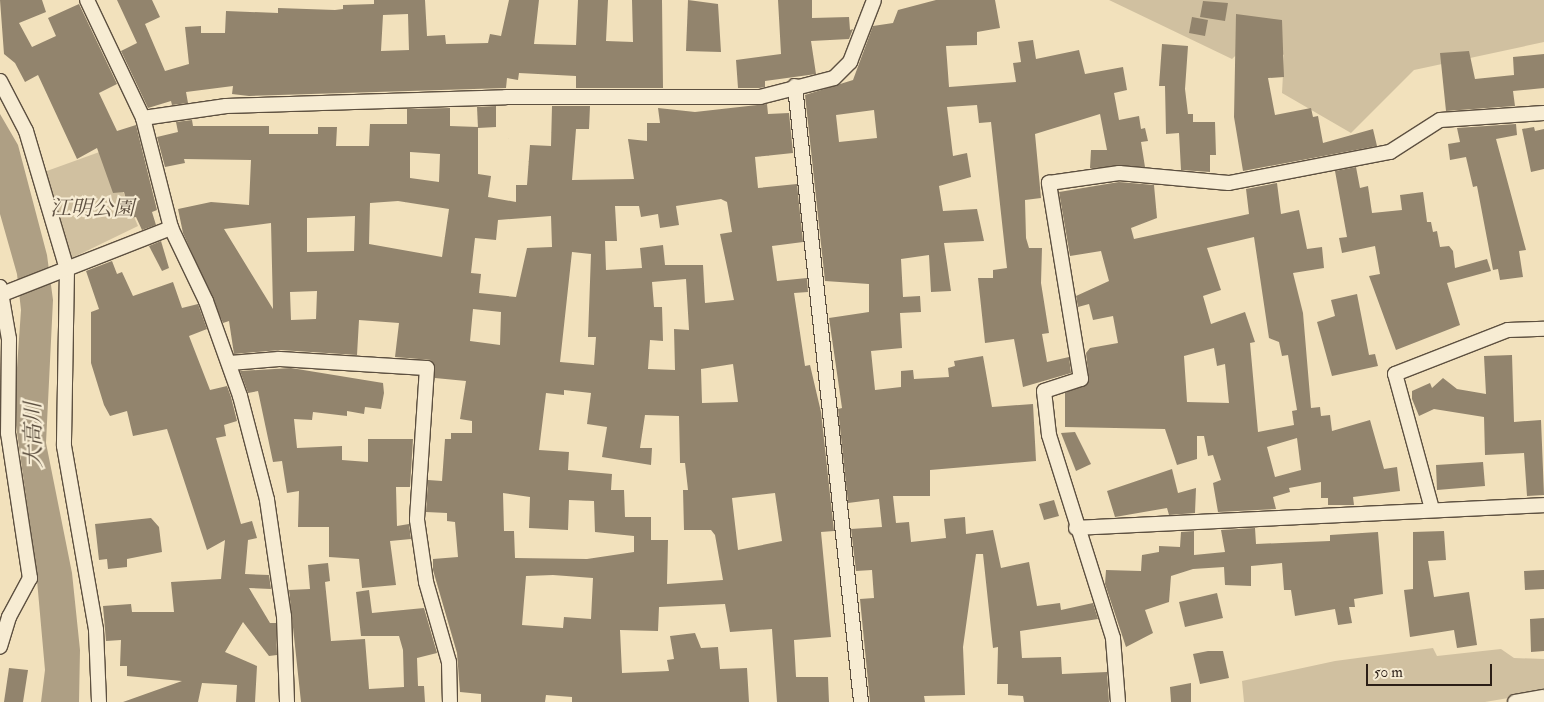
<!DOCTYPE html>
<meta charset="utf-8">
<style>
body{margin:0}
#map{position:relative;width:1544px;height:702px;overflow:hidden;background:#f2e1bc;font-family:"IM FELL Double Pica","Noto Serif JP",serif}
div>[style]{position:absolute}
.green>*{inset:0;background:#d0c0a0}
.water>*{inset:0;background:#ae9f84}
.building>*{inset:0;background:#92846d}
.roads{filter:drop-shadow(1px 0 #5d5040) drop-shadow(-1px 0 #5d5040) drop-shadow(0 1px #5d5040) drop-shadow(0 -1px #5d5040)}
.minor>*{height:14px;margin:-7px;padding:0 7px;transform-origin:7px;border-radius:7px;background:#f7ecd3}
span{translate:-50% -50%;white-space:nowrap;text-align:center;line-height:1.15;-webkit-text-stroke:4.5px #f7ecd3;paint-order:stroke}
.park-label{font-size:21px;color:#5d4f40;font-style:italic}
.water-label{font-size:22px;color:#594c3d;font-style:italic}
.scale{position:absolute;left:1366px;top:664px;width:126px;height:22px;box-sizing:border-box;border:2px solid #2b1f17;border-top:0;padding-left:6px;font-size:15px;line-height:18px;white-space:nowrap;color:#2b1f17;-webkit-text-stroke:4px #f7ecd3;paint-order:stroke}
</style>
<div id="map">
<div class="green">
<div style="clip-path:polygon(1109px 0,1544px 0,1544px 42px,1414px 70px,1351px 133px,1282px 93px,1284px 55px,1255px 37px,1232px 59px)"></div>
<div style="clip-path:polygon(105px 150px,138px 226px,70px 259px,44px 172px)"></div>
<div style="clip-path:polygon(1433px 648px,1437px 656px,1501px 649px,1514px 658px,1544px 659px,1544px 692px,1485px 702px,1244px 702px,1242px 681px,1335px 661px)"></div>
</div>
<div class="water">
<div style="clip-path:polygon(0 114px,18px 145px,47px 255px,53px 300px,46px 443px,72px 573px,80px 650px,79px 702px,41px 702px,45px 670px,36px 569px,14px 411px,21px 310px,17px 274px,0 214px)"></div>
</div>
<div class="building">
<div style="clip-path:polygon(0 0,42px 0,46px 12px,19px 23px,32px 47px,56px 36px,48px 18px,79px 4px,117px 84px,99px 93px,117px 131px,136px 125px,157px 210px,152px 212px,156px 225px,142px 230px,136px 217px,131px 218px,124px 192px,113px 193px,97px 148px,77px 159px,38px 75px,25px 82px,15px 63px,4px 54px)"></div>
<div style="clip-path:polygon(evenodd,117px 0,152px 0,160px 17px,145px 24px,165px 71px,189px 64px,185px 27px,201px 26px,201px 33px,225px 33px,226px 11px,278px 13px,278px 8px,335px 10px,343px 9px,343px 5px,374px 4px,374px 0,425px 0,427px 36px,445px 35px,446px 44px,488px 43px,490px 34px,501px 36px,509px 0,539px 0,534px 44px,576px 45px,578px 0,608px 0,606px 41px,633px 42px,632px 0,662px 0,663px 88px,576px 88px,576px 76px,519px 73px,518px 80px,507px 78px,506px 88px,249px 96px,232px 94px,233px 86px,186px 92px,188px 103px,172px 105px,171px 101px,148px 108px,121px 51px,137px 43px,117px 0,408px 14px,409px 50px,381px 51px,383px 15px,408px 14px)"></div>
<div style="clip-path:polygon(688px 0,718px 4px,721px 52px,686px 51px)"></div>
<div style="clip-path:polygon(778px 0,812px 0,812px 18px,849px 17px,850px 30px,853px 29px,849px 39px,811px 41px,816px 74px,765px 81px,765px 87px,759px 88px,738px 88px,736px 60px,781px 54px)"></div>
<div style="clip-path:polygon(evenodd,936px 0,995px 0,1000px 28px,977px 32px,977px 45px,946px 46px,949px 87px,1016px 82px,1013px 63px,1021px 62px,1018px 42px,1033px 40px,1036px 59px,1079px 50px,1085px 74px,1123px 67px,1127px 90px,1114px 93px,1119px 120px,1139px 116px,1141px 129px,1145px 128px,1148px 141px,1141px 142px,1145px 167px,1090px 168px,1091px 150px,1107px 150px,1100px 114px,1035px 134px,1041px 198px,1025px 200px,1026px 238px,1029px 248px,1042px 248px,1041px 283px,1049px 333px,1042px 334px,1047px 362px,1069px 357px,1071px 373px,1023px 387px,1014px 339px,985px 343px,978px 278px,993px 278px,993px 270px,1007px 268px,991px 122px,979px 123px,977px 105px,947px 107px,953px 156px,967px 153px,971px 177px,939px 186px,943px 211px,977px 209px,984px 241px,944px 243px,951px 291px,931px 292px,929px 255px,901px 259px,903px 297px,920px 296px,921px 312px,900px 313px,902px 348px,871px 351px,875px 390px,901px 387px,901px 371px,913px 370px,914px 379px,949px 377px,948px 368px,955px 366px,954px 361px,983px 356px,992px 407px,1033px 404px,1036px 461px,930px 470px,930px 496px,893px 496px,896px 523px,909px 522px,911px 542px,946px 538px,944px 519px,965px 517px,966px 534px,993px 530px,1001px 568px,1029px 562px,1037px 606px,1060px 603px,1061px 610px,1093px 603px,1098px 619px,1020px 631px,1022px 658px,1061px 657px,1062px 674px,1107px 672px,1109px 702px,1024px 702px,1023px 696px,1008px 695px,1008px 684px,997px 684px,998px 647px,993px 648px,983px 554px,976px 554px,963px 647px,965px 695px,924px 696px,925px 702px,870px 702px,860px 599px,874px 598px,872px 570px,856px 571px,851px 529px,882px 527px,879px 499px,848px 503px,838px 409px,842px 408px,829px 318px,869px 312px,869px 284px,825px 281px,805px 95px,853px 80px,873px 26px,893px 23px,898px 10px,936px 0,874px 110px,877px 138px,839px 142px,836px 115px,874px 110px)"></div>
<div style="clip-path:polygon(1203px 1px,1228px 3px,1225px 21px,1200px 17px)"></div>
<div style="clip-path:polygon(1236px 14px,1282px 20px,1284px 77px,1268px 78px,1275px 115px,1311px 108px,1313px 117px,1318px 116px,1323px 143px,1373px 129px,1377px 146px,1243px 171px,1234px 117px)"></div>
<div style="clip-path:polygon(1192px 17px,1208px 20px,1205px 36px,1189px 33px)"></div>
<div style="clip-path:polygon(1162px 44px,1188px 46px,1185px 89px,1188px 114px,1193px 114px,1193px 122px,1215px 122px,1216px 155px,1210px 155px,1210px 172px,1181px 170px,1179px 133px,1166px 134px,1165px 86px,1159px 86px)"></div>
<div style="clip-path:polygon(1469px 51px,1475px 79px,1514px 75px,1513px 57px,1544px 54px,1544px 88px,1513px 91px,1515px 106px,1446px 111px,1440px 53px)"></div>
<div style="clip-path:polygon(evenodd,767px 104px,768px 114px,789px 113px,793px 153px,755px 157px,758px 188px,797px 184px,803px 242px,772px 246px,777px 281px,807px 278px,808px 292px,794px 293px,805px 366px,810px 365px,821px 412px,834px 531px,821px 532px,831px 637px,794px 640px,796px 677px,828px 677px,829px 702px,777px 702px,772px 629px,730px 632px,725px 604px,659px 607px,658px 631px,620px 630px,622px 673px,669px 671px,667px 660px,674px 659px,670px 636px,695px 633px,701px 648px,718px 647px,720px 669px,747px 668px,749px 702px,572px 702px,572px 697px,546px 695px,545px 702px,481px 702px,481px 694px,460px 692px,457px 653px,433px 570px,433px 559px,458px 557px,455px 522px,447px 521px,447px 513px,426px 512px,428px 480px,442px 481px,445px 439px,451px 439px,451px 433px,472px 433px,472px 421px,460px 419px,466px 381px,435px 378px,431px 360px,395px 357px,399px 323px,359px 320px,357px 355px,280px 350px,234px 354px,229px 321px,223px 323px,183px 233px,178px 209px,211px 202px,249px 205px,251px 160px,184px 159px,185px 163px,165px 167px,157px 137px,178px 132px,176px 122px,192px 120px,193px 126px,269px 126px,269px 134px,318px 134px,318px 127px,337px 127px,336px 146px,369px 146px,370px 124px,407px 124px,407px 109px,450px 108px,450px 126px,478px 127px,478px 174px,491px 176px,488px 197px,516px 202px,516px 185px,527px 185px,530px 145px,551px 146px,552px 106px,590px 106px,589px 129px,576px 129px,572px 180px,634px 179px,628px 139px,647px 141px,647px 123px,660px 123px,658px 108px,695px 112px,767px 104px,410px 152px,440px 154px,439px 182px,410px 178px,410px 152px,767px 104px,721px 199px,727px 202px,732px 232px,720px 234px,734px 300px,705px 303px,703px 265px,665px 265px,663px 245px,640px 248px,642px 268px,606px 270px,605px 241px,617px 241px,615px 206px,639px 206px,641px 217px,658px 214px,660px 228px,679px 225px,676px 206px,721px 199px,767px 104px,398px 201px,449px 209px,442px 257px,369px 244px,370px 203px,398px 201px,767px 104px,355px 216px,354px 251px,307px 252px,307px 218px,355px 216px,767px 104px,551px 216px,552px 247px,527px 248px,516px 297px,479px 293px,481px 274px,471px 273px,475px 238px,496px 240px,498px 220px,551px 216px,767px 104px,271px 223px,273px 309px,224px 229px,271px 223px,767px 104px,572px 252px,591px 254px,588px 337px,596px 337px,594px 365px,560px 362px,572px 252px,767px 104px,686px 279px,689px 330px,674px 329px,675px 370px,648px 369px,650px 340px,663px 341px,662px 307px,654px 307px,652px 282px,686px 279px,767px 104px,317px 291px,316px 319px,291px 320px,290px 292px,317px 291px,767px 104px,473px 309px,501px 312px,500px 345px,470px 341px,473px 309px,767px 104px,733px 364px,738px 402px,702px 403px,701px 369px,733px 364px,767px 104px,564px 390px,591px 393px,587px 424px,607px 427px,602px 457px,651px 465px,652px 448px,640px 448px,645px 415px,679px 416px,680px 463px,685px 463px,688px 490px,683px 490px,684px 530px,711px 530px,715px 535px,723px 580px,667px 584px,668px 540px,651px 540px,651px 517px,625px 517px,624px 490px,611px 490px,612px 474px,568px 470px,569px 452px,539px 450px,546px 393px,564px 395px,564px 390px,767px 104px,503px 493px,530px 497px,529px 528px,568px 530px,569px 500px,594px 501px,595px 532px,634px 536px,634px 552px,587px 559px,515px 558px,514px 531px,504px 531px,503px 493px,767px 104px,775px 493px,782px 541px,738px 550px,732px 498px,775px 493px,767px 104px,553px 575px,593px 578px,591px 619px,564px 617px,563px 628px,522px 625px,526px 576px,553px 575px)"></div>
<div style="clip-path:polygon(496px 106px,496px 127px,478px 128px,477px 107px)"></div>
<div style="clip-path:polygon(1516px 124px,1517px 135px,1496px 139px,1526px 250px,1519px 251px,1523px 277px,1500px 280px,1498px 269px,1493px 270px,1477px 186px,1473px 187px,1466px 157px,1450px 160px,1448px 144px,1460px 142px,1457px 128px)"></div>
<div style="clip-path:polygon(1534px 127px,1535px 131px,1544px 129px,1544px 169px,1531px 172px,1522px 129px)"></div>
<div style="clip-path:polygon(1356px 167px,1360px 188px,1368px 186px,1372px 213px,1402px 210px,1400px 195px,1423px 192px,1427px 222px,1431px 222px,1433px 232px,1437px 231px,1440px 247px,1449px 246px,1453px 251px,1455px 268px,1487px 259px,1491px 271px,1447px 283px,1460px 325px,1396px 350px,1369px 276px,1380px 274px,1375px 246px,1342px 253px,1339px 238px,1347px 237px,1335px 171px)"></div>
<div style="clip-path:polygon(evenodd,1119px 182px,1154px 185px,1157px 218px,1131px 228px,1134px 239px,1249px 214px,1246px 189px,1277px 183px,1281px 214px,1299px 210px,1307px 249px,1322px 247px,1324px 268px,1293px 273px,1303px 313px,1311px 408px,1320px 407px,1321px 416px,1330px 415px,1332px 431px,1370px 420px,1384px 469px,1397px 467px,1400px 491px,1353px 497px,1354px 505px,1328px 505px,1328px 498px,1321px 498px,1321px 482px,1289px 488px,1290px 492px,1273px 497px,1276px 509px,1218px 512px,1213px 483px,1221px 480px,1213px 455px,1208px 456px,1204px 436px,1197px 436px,1197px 459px,1177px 465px,1165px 429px,1065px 427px,1065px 393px,1089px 381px,1086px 353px,1090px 348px,1118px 343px,1113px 316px,1093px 320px,1089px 304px,1078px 307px,1076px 296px,1109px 281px,1101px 251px,1070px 256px,1059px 192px,1119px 182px,1254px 237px,1269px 338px,1279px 342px,1282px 356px,1288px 355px,1297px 410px,1292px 411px,1294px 425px,1258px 432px,1250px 343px,1255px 342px,1245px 312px,1211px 324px,1203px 296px,1221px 290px,1207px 248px,1254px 237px,1119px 182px,1214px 348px,1217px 366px,1225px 364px,1229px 403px,1187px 402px,1184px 356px,1214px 348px,1119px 182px,1297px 438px,1301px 470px,1275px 477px,1267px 447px,1297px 438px)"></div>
<div style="clip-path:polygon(161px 241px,169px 268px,162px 271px,149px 246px)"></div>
<div style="clip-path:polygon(112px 261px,117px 274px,122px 272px,133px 296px,173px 282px,182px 308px,198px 304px,207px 329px,189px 336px,210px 390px,227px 386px,231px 397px,237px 421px,224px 425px,226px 436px,216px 438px,241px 524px,252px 521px,257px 538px,248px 540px,245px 574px,269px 575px,271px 589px,249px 588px,270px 623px,276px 623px,277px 655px,269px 656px,243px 622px,225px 652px,257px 666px,255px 702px,236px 702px,237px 685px,202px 683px,198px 702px,123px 702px,182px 681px,127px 676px,127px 666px,120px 666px,121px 640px,106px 641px,103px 606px,131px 604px,132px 612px,174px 612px,171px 582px,221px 579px,225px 540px,207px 550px,167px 429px,133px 436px,127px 411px,110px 416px,104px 405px,91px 363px,91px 312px,99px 309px,86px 271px)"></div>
<div style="clip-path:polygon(1357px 294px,1369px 355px,1375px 354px,1378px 366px,1332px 376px,1317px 322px,1335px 316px,1331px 300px)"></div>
<div style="clip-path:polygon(1512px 355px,1514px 422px,1541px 420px,1544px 495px,1527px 496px,1524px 453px,1485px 455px,1484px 417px,1434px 409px,1419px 416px,1412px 399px,1412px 391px,1430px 383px,1432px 388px,1443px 378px,1457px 389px,1486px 394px,1484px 356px)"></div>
<div style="clip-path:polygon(291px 368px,383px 383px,384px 393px,381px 409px,365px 407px,364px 414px,347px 411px,347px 416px,313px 412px,312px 420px,294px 419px,297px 448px,342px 446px,342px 460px,368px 462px,368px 439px,413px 439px,410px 487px,396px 487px,397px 526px,409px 524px,411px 539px,390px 541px,396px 585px,362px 588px,359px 559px,329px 557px,329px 527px,298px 527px,299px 491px,287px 493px,282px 461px,273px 462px,258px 391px,248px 393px,240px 371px)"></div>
<div style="clip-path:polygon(1075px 432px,1091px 464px,1076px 471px,1061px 433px)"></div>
<div style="clip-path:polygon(1483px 462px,1485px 486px,1437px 490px,1436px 465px)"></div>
<div style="clip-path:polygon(1172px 469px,1178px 493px,1196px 488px,1195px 513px,1169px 515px,1167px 508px,1115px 517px,1107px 491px)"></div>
<div style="clip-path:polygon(1054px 500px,1059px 516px,1044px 520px,1039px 504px)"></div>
<div style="clip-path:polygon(151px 518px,159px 527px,162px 552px,127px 559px,127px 567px,108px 569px,107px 559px,99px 560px,95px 524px)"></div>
<div style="clip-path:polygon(1255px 528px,1256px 544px,1330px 541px,1330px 535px,1378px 532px,1383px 594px,1354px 599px,1355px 607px,1349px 607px,1352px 623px,1338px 625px,1335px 609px,1295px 616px,1291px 590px,1284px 590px,1282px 563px,1251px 566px,1251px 586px,1225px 585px,1224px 567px,1193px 569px,1171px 576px,1169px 602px,1145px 610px,1153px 633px,1126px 647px,1105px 584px,1106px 570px,1141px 571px,1142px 555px,1159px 552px,1159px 546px,1180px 547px,1181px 532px,1194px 531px,1194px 555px,1225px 552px,1221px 530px)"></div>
<div style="clip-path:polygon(1444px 531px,1446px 560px,1428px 561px,1434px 597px,1469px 592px,1477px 645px,1457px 648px,1454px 630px,1410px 637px,1404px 590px,1413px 589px,1413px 532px)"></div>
<div style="clip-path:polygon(328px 563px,330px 581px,325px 582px,331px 641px,365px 639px,369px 689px,404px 687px,403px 650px,399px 636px,361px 636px,356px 592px,369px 590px,372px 613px,424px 608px,437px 653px,417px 658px,418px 686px,424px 686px,425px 702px,301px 702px,289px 590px,310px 589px,308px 565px)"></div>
<div style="clip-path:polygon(1544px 570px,1544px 589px,1525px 590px,1524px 571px)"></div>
<div style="clip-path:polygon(1217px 593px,1223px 618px,1185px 627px,1179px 602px)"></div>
<div style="clip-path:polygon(1544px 618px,1544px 651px,1531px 652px,1530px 619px)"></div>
<div style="clip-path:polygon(1208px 651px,1223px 651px,1229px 678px,1200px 684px,1193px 654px)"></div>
<div style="clip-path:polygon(9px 668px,28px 670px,23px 702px,4px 702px)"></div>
<div style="clip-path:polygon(1191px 683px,1191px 702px,1171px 702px,1170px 687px)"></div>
</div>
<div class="roads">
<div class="minor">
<div style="left:87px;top:0;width:131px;rotate:64.6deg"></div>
<div style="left:143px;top:118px;width:114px;rotate:75.7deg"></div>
<div style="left:171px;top:228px;width:81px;rotate:64.4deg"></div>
<div style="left:206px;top:301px;width:101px;rotate:70.3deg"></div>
<div style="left:240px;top:396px;width:107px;rotate:75.4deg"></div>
<div style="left:267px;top:500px;width:117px;rotate:81.7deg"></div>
<div style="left:284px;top:616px;width:86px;rotate:88deg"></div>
<div style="left:0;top:81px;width:56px;rotate:62.5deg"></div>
<div style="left:26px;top:131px;width:144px;rotate:73.5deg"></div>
<div style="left:67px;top:269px;width:177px;rotate:91deg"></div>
<div style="left:64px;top:446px;width:187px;rotate:80.1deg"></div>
<div style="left:96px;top:630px;width:72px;rotate:87.6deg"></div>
<div style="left:795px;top:86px;width:620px;rotate:83.88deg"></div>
<div style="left:143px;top:118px;width:84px;rotate:-8.2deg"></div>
<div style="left:226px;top:106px;width:280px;rotate:-1.8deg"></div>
<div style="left:506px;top:97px;width:254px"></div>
<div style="left:760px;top:97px;width:76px;rotate:-14.4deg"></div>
<div style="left:834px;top:78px;width:23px;rotate:-45deg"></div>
<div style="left:850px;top:62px;width:66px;rotate:-68.8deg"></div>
<div style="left:0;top:287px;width:53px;rotate:80.2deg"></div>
<div style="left:9px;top:339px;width:94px;rotate:90.6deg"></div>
<div style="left:8px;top:433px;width:147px;rotate:81.4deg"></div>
<div style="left:30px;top:578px;width:44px;rotate:118.3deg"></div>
<div style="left:9px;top:617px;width:31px;rotate:107deg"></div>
<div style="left:0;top:295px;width:184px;rotate:-21.4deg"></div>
<div style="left:230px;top:363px;width:49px;rotate:-4.7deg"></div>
<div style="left:279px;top:359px;width:148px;rotate:3.5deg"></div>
<div style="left:427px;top:368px;width:152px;rotate:93.8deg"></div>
<div style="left:417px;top:520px;width:63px;rotate:81.7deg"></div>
<div style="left:426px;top:582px;width:83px;rotate:74deg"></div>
<div style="left:449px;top:662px;width:40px;rotate:88.6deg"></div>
<div style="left:1432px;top:509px;width:140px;rotate:-105.3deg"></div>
<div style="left:1395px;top:374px;width:121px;rotate:-21.3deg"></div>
<div style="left:1508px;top:330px;width:36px;rotate:-2deg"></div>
<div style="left:1076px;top:528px;width:469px;rotate:-2.8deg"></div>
<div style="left:1118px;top:702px;width:64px;rotate:-94.5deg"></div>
<div style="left:1113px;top:638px;width:213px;rotate:-107.5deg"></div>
<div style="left:1049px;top:435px;width:44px;rotate:-96.5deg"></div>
<div style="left:1044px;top:391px;width:39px;rotate:-18deg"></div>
<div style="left:1081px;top:379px;width:199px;rotate:-99.3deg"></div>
<div style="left:1049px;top:183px;width:71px;rotate:-8.1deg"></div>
<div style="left:1119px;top:173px;width:110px;rotate:5.2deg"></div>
<div style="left:1229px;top:183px;width:164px;rotate:-10.9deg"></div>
<div style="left:1390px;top:152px;width:59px;rotate:-32.6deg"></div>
<div style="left:1440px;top:120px;width:104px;rotate:-3.9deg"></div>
<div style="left:1515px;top:702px;width:29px;rotate:-10deg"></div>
</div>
</div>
<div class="park-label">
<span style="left:92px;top:209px">江明公園</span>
</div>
<div class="water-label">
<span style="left:34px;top:435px;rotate:-91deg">大高川</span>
</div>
<div class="scale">50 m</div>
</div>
